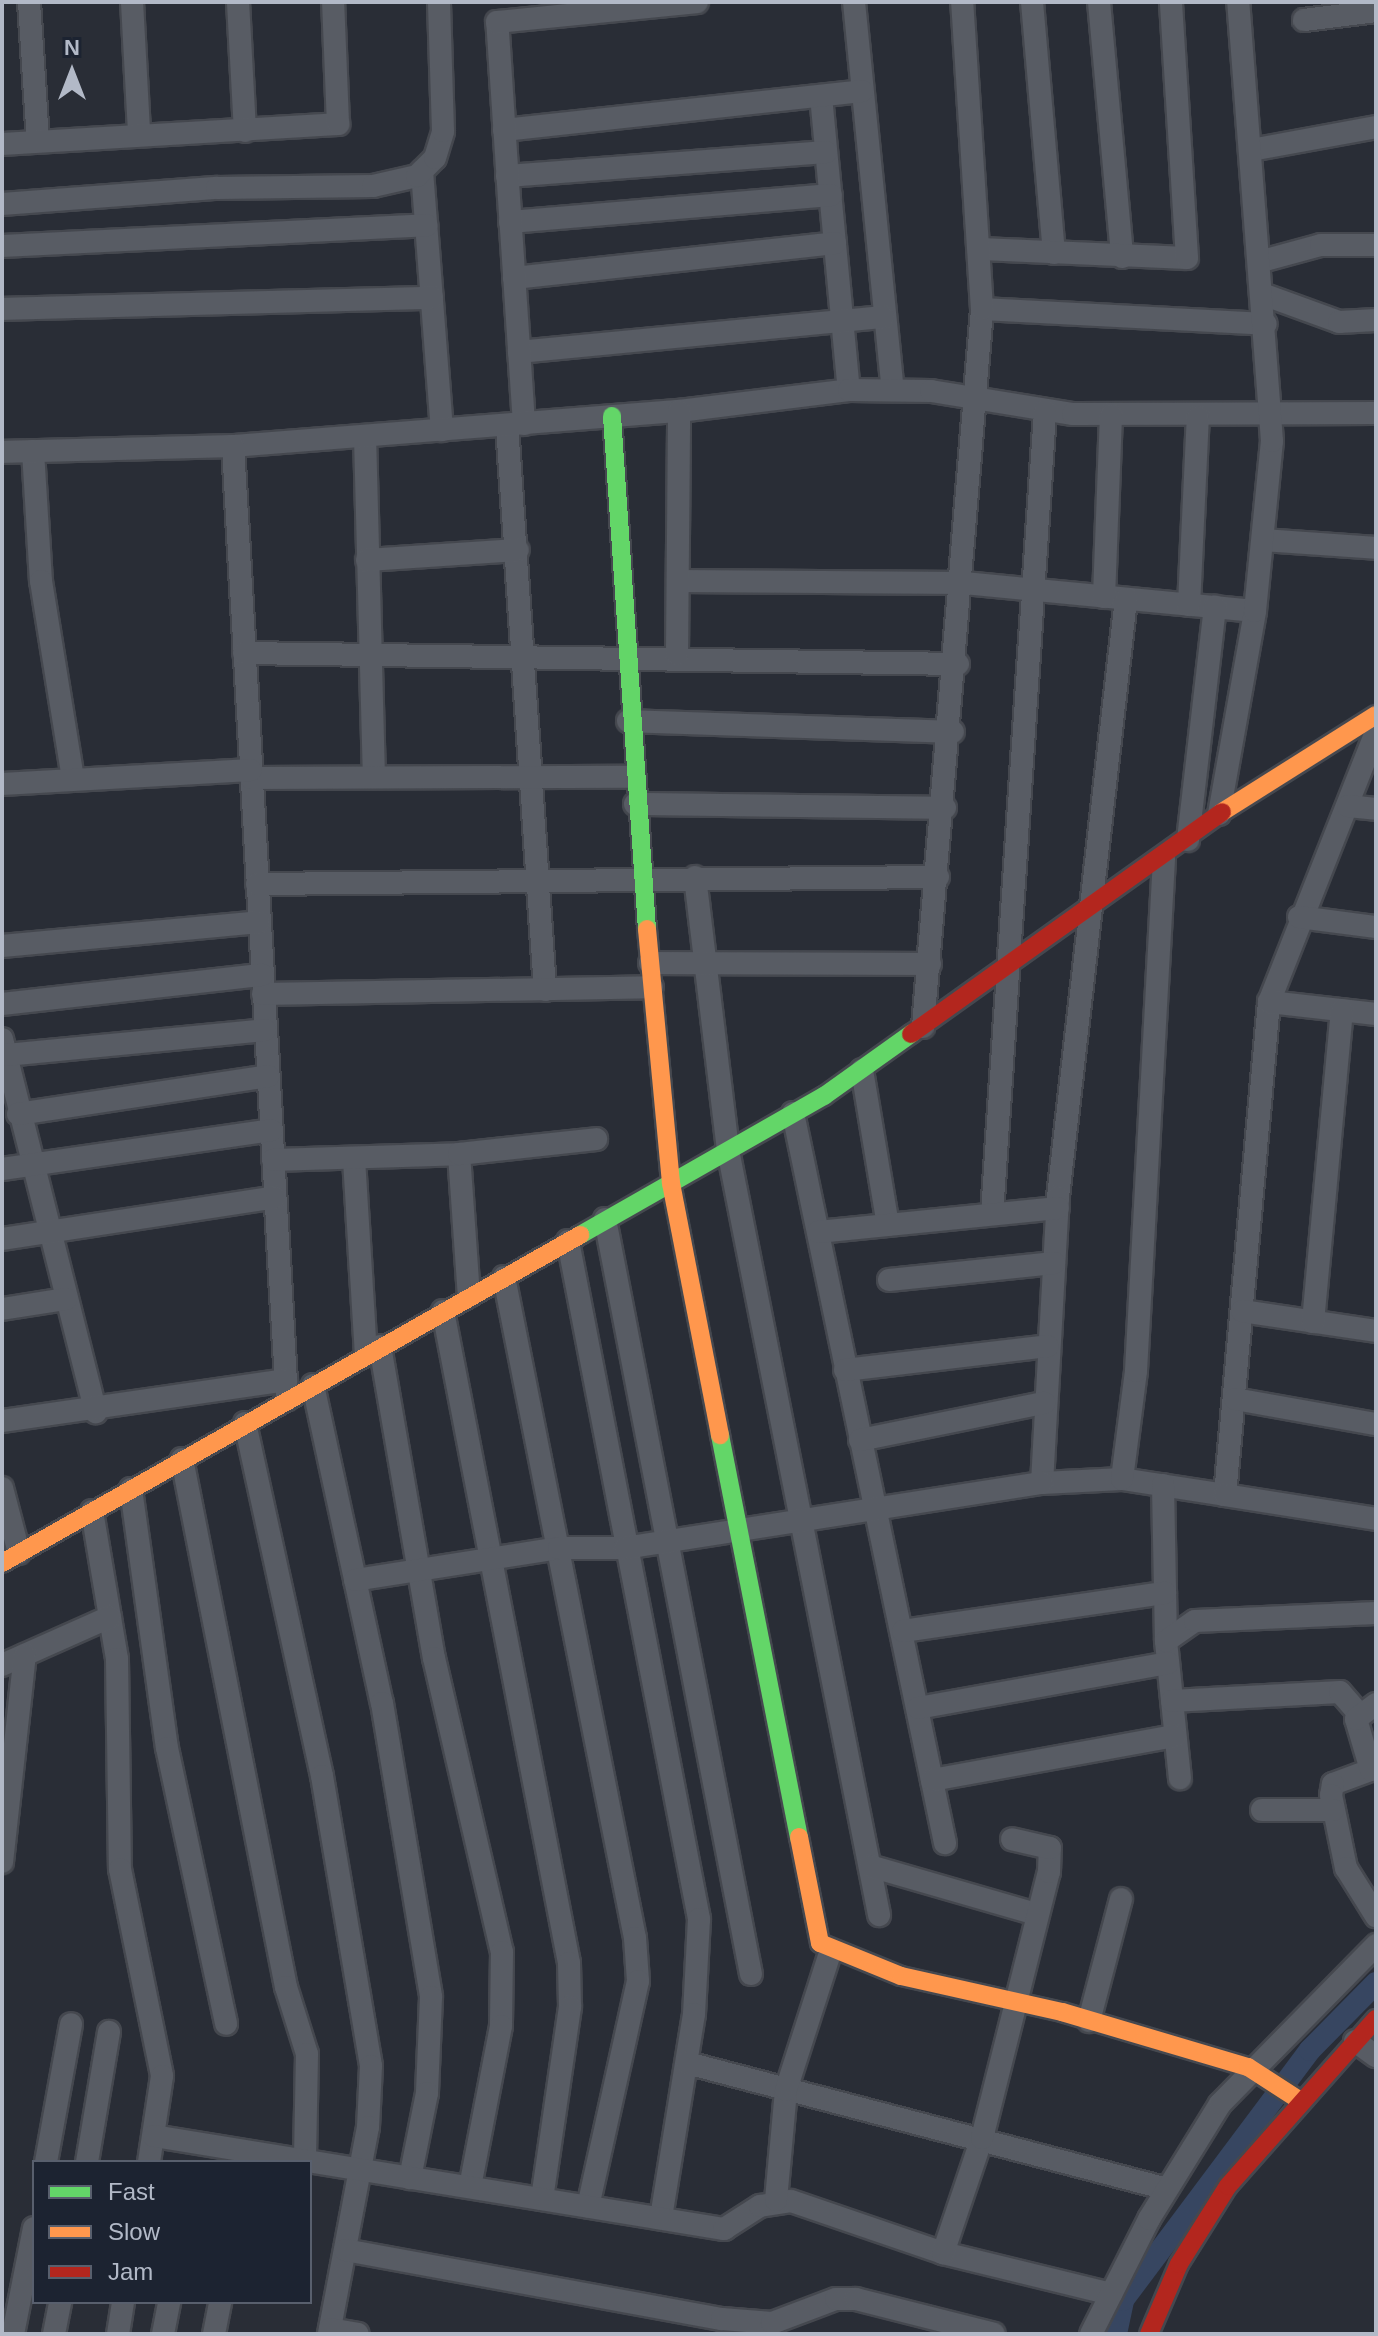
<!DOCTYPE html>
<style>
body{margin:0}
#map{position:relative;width:1378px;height:2336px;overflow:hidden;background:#292d36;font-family:Arial,sans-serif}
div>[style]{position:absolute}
.canal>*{height:22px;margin:-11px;padding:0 11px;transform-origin:11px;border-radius:11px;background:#374661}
.roads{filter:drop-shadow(2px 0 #45484f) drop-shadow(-2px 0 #45484f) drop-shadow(0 2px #45484f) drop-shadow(0 -2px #45484f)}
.street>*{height:22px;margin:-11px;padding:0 11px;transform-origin:11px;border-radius:11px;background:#585c64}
.fast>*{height:18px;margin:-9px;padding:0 9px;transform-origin:9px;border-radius:9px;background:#63d668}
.slow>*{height:18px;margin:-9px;padding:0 9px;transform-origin:9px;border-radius:9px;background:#ff974d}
.jam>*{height:18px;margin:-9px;padding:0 9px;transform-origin:9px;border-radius:9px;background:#b3261e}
span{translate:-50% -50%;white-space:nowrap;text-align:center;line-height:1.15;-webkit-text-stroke:7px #1c2331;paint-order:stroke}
.frame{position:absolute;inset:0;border:4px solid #b2b9c7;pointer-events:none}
.legend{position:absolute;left:32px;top:2160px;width:280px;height:144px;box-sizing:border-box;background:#1c2331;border:2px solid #585f6d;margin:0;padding:10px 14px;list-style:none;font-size:24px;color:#b2b9c7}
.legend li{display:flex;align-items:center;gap:16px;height:40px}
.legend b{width:40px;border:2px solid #585f6d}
.north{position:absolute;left:32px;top:32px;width:80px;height:80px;-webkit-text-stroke:6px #1c2331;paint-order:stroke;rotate:0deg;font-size:22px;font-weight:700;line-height:32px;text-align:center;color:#b2b9c7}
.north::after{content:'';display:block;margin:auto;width:28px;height:36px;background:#b2b9c7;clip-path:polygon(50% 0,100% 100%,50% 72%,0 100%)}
</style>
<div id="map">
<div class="canal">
<div style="left:1116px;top:2334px;width:35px;rotate:-78deg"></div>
<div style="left:1123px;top:2300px;width:312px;rotate:-53.2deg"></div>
<div style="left:1310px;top:2050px;width:94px;rotate:-45.4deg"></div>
</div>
<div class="roads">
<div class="street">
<div style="left:29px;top:2px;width:139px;rotate:86.3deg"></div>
<div style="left:132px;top:2px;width:129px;rotate:86.9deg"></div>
<div style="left:238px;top:2px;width:129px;rotate:86.9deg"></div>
<div style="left:854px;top:2px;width:390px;rotate:84.3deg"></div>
<div style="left:1032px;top:2px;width:252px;rotate:85deg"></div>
<div style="left:1099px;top:2px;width:256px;rotate:84.8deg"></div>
<div style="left:1304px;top:20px;width:73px;rotate:-7.1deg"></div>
<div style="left:821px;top:96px;width:295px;rotate:84.6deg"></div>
<div style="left:504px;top:130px;width:360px;rotate:-6.2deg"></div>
<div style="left:2px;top:144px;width:337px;rotate:-3.4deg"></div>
<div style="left:338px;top:124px;width:122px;rotate:-92.3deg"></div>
<div style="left:1251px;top:150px;width:127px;rotate:-10.4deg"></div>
<div style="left:422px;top:171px;width:260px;rotate:85.6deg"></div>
<div style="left:507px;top:176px;width:320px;rotate:-4.3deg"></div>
<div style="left:2px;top:204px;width:216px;rotate:-4.3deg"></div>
<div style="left:217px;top:188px;width:156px;rotate:-0.7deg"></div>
<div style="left:373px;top:186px;width:45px;rotate:-12.8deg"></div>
<div style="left:417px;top:176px;width:25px;rotate:-45deg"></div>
<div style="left:435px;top:158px;width:28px;rotate:-73deg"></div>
<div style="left:443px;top:131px;width:129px;rotate:-91.8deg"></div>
<div style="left:510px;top:222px;width:322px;rotate:-4.8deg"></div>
<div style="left:2px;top:246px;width:425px;rotate:-2.8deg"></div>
<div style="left:981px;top:249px;width:206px;rotate:2.5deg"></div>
<div style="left:1187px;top:258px;width:256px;rotate:-93.6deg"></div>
<div style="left:1262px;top:261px;width:61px;rotate:-15.2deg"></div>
<div style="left:1321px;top:245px;width:55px"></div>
<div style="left:514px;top:278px;width:323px;rotate:-6.2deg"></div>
<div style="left:1265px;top:295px;width:79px;rotate:20deg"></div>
<div style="left:1339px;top:322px;width:37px;rotate:-3deg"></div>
<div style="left:2px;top:309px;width:430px;rotate:-1.5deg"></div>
<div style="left:982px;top:309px;width:284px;rotate:3deg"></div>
<div style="left:519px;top:352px;width:366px;rotate:-5.5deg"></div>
<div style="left:524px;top:424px;width:403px;rotate:-93.8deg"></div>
<div style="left:497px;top:22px;width:201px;rotate:-5.7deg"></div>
<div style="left:507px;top:425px;width:566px;rotate:86.15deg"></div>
<div style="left:365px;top:436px;width:341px;rotate:88.5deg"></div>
<div style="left:233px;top:446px;width:447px;rotate:-4.5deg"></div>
<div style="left:679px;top:411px;width:171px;rotate:-7deg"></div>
<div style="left:849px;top:390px;width:82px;rotate:0.7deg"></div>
<div style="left:931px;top:391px;width:144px;rotate:9.2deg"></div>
<div style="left:1073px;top:414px;width:303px;rotate:-0.2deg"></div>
<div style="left:33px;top:451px;width:130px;rotate:86.5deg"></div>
<div style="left:41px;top:581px;width:201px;rotate:80.8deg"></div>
<div style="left:2px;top:452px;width:231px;rotate:-1.5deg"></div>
<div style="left:233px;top:446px;width:955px;rotate:86.76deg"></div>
<div style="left:1263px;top:540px;width:113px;rotate:4deg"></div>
<div style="left:367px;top:560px;width:151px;rotate:-3.8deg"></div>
<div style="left:678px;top:581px;width:286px;rotate:0.4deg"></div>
<div style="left:964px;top:583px;width:292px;rotate:5.5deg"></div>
<div style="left:1104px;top:597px;width:182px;rotate:-87.8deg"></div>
<div style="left:1126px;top:599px;width:602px;rotate:96.49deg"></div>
<div style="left:1058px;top:1197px;width:286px;rotate:93.2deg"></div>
<div style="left:1042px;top:1483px;width:80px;rotate:-2.9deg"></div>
<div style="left:1122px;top:1479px;width:104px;rotate:8.8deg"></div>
<div style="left:1189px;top:605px;width:188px;rotate:-87.3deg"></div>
<div style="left:244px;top:653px;width:714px;rotate:0.88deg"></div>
<div style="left:677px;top:654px;width:243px;rotate:-89.5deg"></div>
<div style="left:628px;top:721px;width:325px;rotate:1.9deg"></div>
<div style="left:1376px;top:732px;width:290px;rotate:111.6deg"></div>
<div style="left:1269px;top:1002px;width:495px;rotate:95.1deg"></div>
<div style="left:1225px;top:1495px;width:153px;rotate:9deg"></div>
<div style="left:251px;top:778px;width:381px;rotate:-0.2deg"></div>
<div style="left:2px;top:784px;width:249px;rotate:-3.2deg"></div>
<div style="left:635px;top:804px;width:310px;rotate:0.7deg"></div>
<div style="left:1348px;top:806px;width:28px;rotate:6deg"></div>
<div style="left:1219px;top:814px;width:206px;rotate:-79.9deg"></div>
<div style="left:1255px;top:611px;width:171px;rotate:-84.3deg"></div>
<div style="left:1272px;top:441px;width:440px;rotate:-94.4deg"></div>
<div style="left:1188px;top:840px;width:235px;rotate:-83.4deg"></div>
<div style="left:695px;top:877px;width:275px;rotate:83.1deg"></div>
<div style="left:728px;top:1150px;width:780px;rotate:78.83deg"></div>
<div style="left:257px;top:884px;width:681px;rotate:-0.59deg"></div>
<div style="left:1299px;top:917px;width:78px;rotate:7.4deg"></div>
<div style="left:2px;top:946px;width:258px;rotate:-5.3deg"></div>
<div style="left:650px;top:963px;width:280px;rotate:0.2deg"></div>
<div style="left:263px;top:994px;width:389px;rotate:-1deg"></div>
<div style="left:1269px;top:1002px;width:108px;rotate:6.4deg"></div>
<div style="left:2px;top:1004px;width:262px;rotate:-6.4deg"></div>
<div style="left:923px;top:1027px;width:720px;rotate:-85.3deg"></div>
<div style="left:982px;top:309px;width:308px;rotate:-93.7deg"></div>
<div style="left:2px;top:1039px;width:385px;rotate:75.9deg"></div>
<div style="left:6px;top:1055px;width:260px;rotate:-5.5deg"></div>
<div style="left:862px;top:1070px;width:157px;rotate:80.5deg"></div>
<div style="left:793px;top:1113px;width:746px;rotate:78.24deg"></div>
<div style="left:18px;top:1114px;width:253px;rotate:-8.6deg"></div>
<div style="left:459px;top:1154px;width:142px;rotate:86deg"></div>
<div style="left:354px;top:1159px;width:196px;rotate:86.5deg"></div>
<div style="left:273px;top:1160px;width:186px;rotate:-1.8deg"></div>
<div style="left:459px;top:1154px;width:138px;rotate:-6.2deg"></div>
<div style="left:2px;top:1169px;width:272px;rotate:-8.2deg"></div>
<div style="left:992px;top:1214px;width:805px;rotate:-86.22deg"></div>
<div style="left:605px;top:1219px;width:769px;rotate:79.06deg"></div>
<div style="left:818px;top:1232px;width:241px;rotate:-5.7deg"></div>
<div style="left:2px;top:1239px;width:276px;rotate:-8.7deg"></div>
<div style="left:568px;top:1241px;width:691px;rotate:79.06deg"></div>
<div style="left:699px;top:1919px;width:95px;rotate:93deg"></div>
<div style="left:694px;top:2014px;width:207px;rotate:99.2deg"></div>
<div style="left:504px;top:1277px;width:674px;rotate:78.79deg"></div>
<div style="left:635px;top:1938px;width:43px;rotate:86deg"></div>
<div style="left:638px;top:1981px;width:231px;rotate:102.5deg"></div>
<div style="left:889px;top:1280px;width:166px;rotate:-5.9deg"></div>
<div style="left:2px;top:1309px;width:65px;rotate:-8.9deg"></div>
<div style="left:443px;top:1311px;width:664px;rotate:79.06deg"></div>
<div style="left:569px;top:1963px;width:44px;rotate:88.7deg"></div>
<div style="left:570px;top:2007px;width:194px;rotate:98.3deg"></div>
<div style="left:1242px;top:1311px;width:135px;rotate:8.5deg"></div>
<div style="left:1313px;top:1322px;width:313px;rotate:-84.7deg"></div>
<div style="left:380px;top:1346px;width:317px;rotate:80.2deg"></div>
<div style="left:434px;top:1658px;width:302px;rotate:77deg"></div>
<div style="left:502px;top:1952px;width:74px;rotate:90.8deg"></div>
<div style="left:501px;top:2026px;width:164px;rotate:100.9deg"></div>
<div style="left:845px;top:1370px;width:204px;rotate:-6.7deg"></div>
<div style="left:313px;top:1385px;width:325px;rotate:77.8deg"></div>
<div style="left:382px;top:1703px;width:298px;rotate:80.5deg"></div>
<div style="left:431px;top:1997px;width:96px;rotate:92.4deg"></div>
<div style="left:427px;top:2093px;width:87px;rotate:101.3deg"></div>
<div style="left:1235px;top:1399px;width:143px;rotate:10.1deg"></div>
<div style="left:2px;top:1421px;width:287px;rotate:-8.2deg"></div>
<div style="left:245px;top:1423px;width:361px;rotate:77.7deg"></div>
<div style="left:322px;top:1776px;width:294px;rotate:80.4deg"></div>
<div style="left:371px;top:2066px;width:61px;rotate:92.8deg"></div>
<div style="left:368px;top:2127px;width:211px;rotate:100.7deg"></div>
<div style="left:860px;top:1440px;width:188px;rotate:-11.4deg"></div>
<div style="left:182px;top:1459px;width:538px;rotate:78.86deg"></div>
<div style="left:286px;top:1987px;width:70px;rotate:72.6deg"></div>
<div style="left:307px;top:2054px;width:106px;rotate:91.1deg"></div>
<div style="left:1122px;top:1479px;width:109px;rotate:-82.6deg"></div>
<div style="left:1136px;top:1371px;width:513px;rotate:-86.87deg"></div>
<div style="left:1163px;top:1485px;width:156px;rotate:88.9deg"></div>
<div style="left:1166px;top:1641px;width:138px;rotate:84.2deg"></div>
<div style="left:2px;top:1488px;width:67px;rotate:75.3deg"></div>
<div style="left:131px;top:1489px;width:261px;rotate:82.1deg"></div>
<div style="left:167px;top:1748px;width:282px;rotate:77.9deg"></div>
<div style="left:92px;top:1511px;width:150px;rotate:80.4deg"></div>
<div style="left:117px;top:1659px;width:210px;rotate:89.2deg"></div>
<div style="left:120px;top:1869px;width:211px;rotate:78.5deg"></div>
<div style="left:162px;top:2076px;width:87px;rotate:98.6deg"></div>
<div style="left:355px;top:1580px;width:206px;rotate:-8.9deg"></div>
<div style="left:559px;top:1548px;width:66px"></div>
<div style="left:625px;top:1548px;width:422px;rotate:-8.9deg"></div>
<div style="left:903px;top:1631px;width:265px;rotate:-8.3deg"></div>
<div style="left:1166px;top:1641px;width:35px;rotate:-35deg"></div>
<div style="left:1195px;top:1621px;width:181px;rotate:-2.5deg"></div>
<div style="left:2px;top:1665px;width:118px;rotate:-24deg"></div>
<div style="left:1172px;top:1701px;width:168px;rotate:-3.1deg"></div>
<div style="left:1340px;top:1692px;width:28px;rotate:49deg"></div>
<div style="left:918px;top:1708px;width:254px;rotate:-10.2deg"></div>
<div style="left:1376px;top:1768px;width:46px;rotate:159.6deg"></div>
<div style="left:1333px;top:1784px;width:11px;rotate:100deg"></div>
<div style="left:1331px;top:1795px;width:75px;rotate:78.4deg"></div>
<div style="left:1346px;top:1868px;width:57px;rotate:58deg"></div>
<div style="left:1371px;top:1770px;width:53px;rotate:-106.4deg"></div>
<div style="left:1356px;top:1719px;width:25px;rotate:-37deg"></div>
<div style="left:932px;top:1780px;width:247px;rotate:-10.3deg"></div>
<div style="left:1262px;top:1810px;width:71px"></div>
<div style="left:2px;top:1862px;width:208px;rotate:-83.7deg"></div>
<div style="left:870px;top:1866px;width:170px;rotate:16.1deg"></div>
<div style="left:1089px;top:2021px;width:126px;rotate:-75.3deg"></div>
<div style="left:1355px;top:2041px;width:26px;rotate:36deg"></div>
<div style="left:687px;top:2063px;width:496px;rotate:14.7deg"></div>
<div style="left:154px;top:2136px;width:578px;rotate:9.27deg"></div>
<div style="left:724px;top:2229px;width:43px;rotate:-32.6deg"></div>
<div style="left:760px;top:2206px;width:31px;rotate:-9deg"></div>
<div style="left:791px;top:2201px;width:161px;rotate:18.9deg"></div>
<div style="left:943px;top:2253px;width:173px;rotate:13.7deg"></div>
<div style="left:46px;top:2162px;width:140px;rotate:-79.7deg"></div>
<div style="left:87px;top:2162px;width:132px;rotate:-80.4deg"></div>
<div style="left:776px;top:2200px;width:110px;rotate:-84.8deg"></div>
<div style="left:786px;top:2090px;width:144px;rotate:-72.2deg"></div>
<div style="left:345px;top:2250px;width:383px;rotate:10.4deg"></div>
<div style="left:722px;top:2319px;width:50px;rotate:4.6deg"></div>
<div style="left:772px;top:2323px;width:68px;rotate:-20.6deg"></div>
<div style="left:836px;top:2299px;width:20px"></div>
<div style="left:856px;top:2299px;width:142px;rotate:14.2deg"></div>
<div style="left:943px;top:2253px;width:121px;rotate:-71.3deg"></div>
<div style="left:982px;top:2138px;width:274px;rotate:-75.9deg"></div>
<div style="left:1049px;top:1872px;width:24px;rotate:-88deg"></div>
<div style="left:1050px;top:1848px;width:39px;rotate:-167deg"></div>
<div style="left:330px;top:2329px;width:28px;rotate:10deg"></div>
<div style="left:13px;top:2334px;width:108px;rotate:-78.8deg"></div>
<div style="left:54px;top:2334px;width:33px;rotate:-79deg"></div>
<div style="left:118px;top:2334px;width:32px;rotate:-81deg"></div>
<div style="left:163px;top:2334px;width:33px;rotate:-79deg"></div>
<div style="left:214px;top:2334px;width:33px;rotate:-79deg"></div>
<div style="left:1091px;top:2334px;width:129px;rotate:-63.2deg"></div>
<div style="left:1149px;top:2219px;width:135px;rotate:-58.3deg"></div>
<div style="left:1220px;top:2104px;width:223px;rotate:-45.5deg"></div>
</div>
<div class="fast">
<div style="left:612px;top:416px;width:514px;rotate:86.1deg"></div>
<div style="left:580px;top:1235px;width:281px;rotate:-29.7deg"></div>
<div style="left:824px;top:1096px;width:107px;rotate:-35.5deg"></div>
<div style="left:720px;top:1435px;width:410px;rotate:78.9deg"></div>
</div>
<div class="slow">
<div style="left:1222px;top:812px;width:182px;rotate:-32.2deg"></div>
<div style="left:647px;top:929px;width:255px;rotate:84.6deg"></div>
<div style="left:671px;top:1183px;width:257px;rotate:79deg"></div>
<div style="left:2px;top:1563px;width:665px;rotate:-29.57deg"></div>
<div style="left:799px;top:1837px;width:108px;rotate:78.8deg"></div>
<div style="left:820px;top:1943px;width:87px;rotate:22.2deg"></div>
<div style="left:901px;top:1976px;width:165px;rotate:12.6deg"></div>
<div style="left:1062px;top:2012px;width:194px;rotate:16.5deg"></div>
<div style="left:1248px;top:2067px;width:64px;rotate:32.9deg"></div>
</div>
<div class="jam">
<div style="left:911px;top:1034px;width:382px;rotate:-35.5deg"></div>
<div style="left:1149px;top:2334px;width:76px;rotate:-66.8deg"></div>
<div style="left:1179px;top:2264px;width:92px;rotate:-57.9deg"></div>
<div style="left:1228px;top:2186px;width:223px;rotate:-48.5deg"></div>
</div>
</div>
<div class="frame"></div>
<ul class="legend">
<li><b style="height:10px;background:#63d668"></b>Fast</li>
<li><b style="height:10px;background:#ff974d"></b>Slow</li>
<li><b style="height:10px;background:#b3261e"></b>Jam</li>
</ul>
<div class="north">N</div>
</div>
